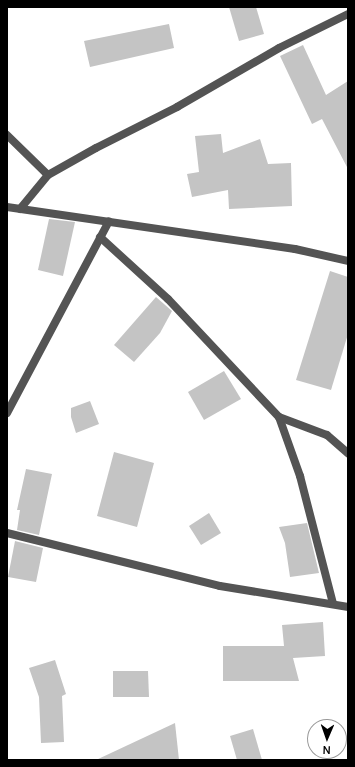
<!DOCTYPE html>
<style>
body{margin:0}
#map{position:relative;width:355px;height:767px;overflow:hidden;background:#fff;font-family:Manrope,sans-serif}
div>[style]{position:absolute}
.building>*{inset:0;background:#c4c4c4}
.minor>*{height:8px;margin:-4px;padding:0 4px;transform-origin:4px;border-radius:4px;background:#545454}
span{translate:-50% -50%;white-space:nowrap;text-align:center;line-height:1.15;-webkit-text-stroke:3px #fff;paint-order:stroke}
.frame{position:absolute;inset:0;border:8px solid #000;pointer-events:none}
.north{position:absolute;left:307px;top:719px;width:40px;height:40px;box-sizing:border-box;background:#fff;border:1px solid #999;border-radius:50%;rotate:182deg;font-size:11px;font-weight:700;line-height:16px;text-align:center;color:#000}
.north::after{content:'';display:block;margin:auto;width:14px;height:18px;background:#000;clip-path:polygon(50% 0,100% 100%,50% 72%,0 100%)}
</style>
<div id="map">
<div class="building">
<div style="clip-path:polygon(229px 7px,256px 7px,264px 34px,239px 41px)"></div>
<div style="clip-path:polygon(169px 24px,174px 48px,90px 67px,84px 41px)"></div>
<div style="clip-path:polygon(303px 45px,326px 95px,348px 81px,348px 169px,322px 119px,312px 124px,280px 56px)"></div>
<div style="clip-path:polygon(221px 134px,223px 153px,260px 139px,268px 164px,291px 163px,292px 206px,229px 209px,228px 190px,192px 197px,187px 174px,199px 172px,195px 136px)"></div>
<div style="clip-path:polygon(49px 219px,75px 222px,63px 276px,38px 270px)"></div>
<div style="clip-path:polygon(330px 271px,348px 277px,348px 334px,331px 390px,296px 380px)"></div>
<div style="clip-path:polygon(156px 297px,172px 311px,160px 333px,134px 362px,114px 345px)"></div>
<div style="clip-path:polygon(224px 371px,241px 399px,204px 420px,188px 392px)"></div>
<div style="clip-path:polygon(90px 401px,99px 424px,76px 433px,71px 417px,71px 408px)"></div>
<div style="clip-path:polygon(114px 452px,154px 463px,137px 527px,97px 516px)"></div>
<div style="clip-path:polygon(26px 469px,52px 474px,39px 535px,17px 530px,20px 510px,17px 510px)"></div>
<div style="clip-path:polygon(209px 513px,221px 533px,201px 545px,189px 526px)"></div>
<div style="clip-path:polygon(307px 523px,319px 573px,290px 577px,285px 543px,279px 527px)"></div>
<div style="clip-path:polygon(15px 541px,43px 548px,36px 582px,8px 577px)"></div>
<div style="clip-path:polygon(323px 622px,325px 656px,293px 658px,299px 681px,223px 681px,223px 646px,284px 646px,282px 625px)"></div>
<div style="clip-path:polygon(55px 660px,66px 694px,62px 696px,64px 742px,41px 743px,39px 697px,29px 668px)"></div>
<div style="clip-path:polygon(113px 671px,148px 671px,149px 697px,113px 697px)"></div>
<div style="clip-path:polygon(175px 723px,179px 760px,96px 760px)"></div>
<div style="clip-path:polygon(253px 729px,262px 760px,237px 760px,230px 736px)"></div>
</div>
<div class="minor">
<div style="left:7px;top:135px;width:57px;rotate:44.3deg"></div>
<div style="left:7px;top:207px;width:291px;rotate:8.3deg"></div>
<div style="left:295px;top:249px;width:54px;rotate:12.8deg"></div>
<div style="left:20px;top:209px;width:44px;rotate:-50.5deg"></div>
<div style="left:48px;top:175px;width:55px;rotate:-29.4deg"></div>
<div style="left:96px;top:148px;width:91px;rotate:-26.8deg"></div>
<div style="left:177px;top:107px;width:118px;rotate:-30deg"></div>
<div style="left:279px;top:48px;width:77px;rotate:-26.2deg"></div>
<div style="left:100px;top:237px;width:92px;rotate:42.4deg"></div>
<div style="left:168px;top:299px;width:162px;rotate:46.8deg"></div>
<div style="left:279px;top:417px;width:63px;rotate:70.4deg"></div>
<div style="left:300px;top:476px;width:132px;rotate:75.5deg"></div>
<div style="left:7px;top:413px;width:217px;rotate:-62deg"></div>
<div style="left:279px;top:417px;width:51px;rotate:20.6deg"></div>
<div style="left:327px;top:435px;width:28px;rotate:41deg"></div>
<div style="left:7px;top:533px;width:219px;rotate:14deg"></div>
<div style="left:220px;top:586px;width:130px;rotate:9.3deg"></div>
</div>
<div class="frame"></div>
<div class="north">N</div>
</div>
